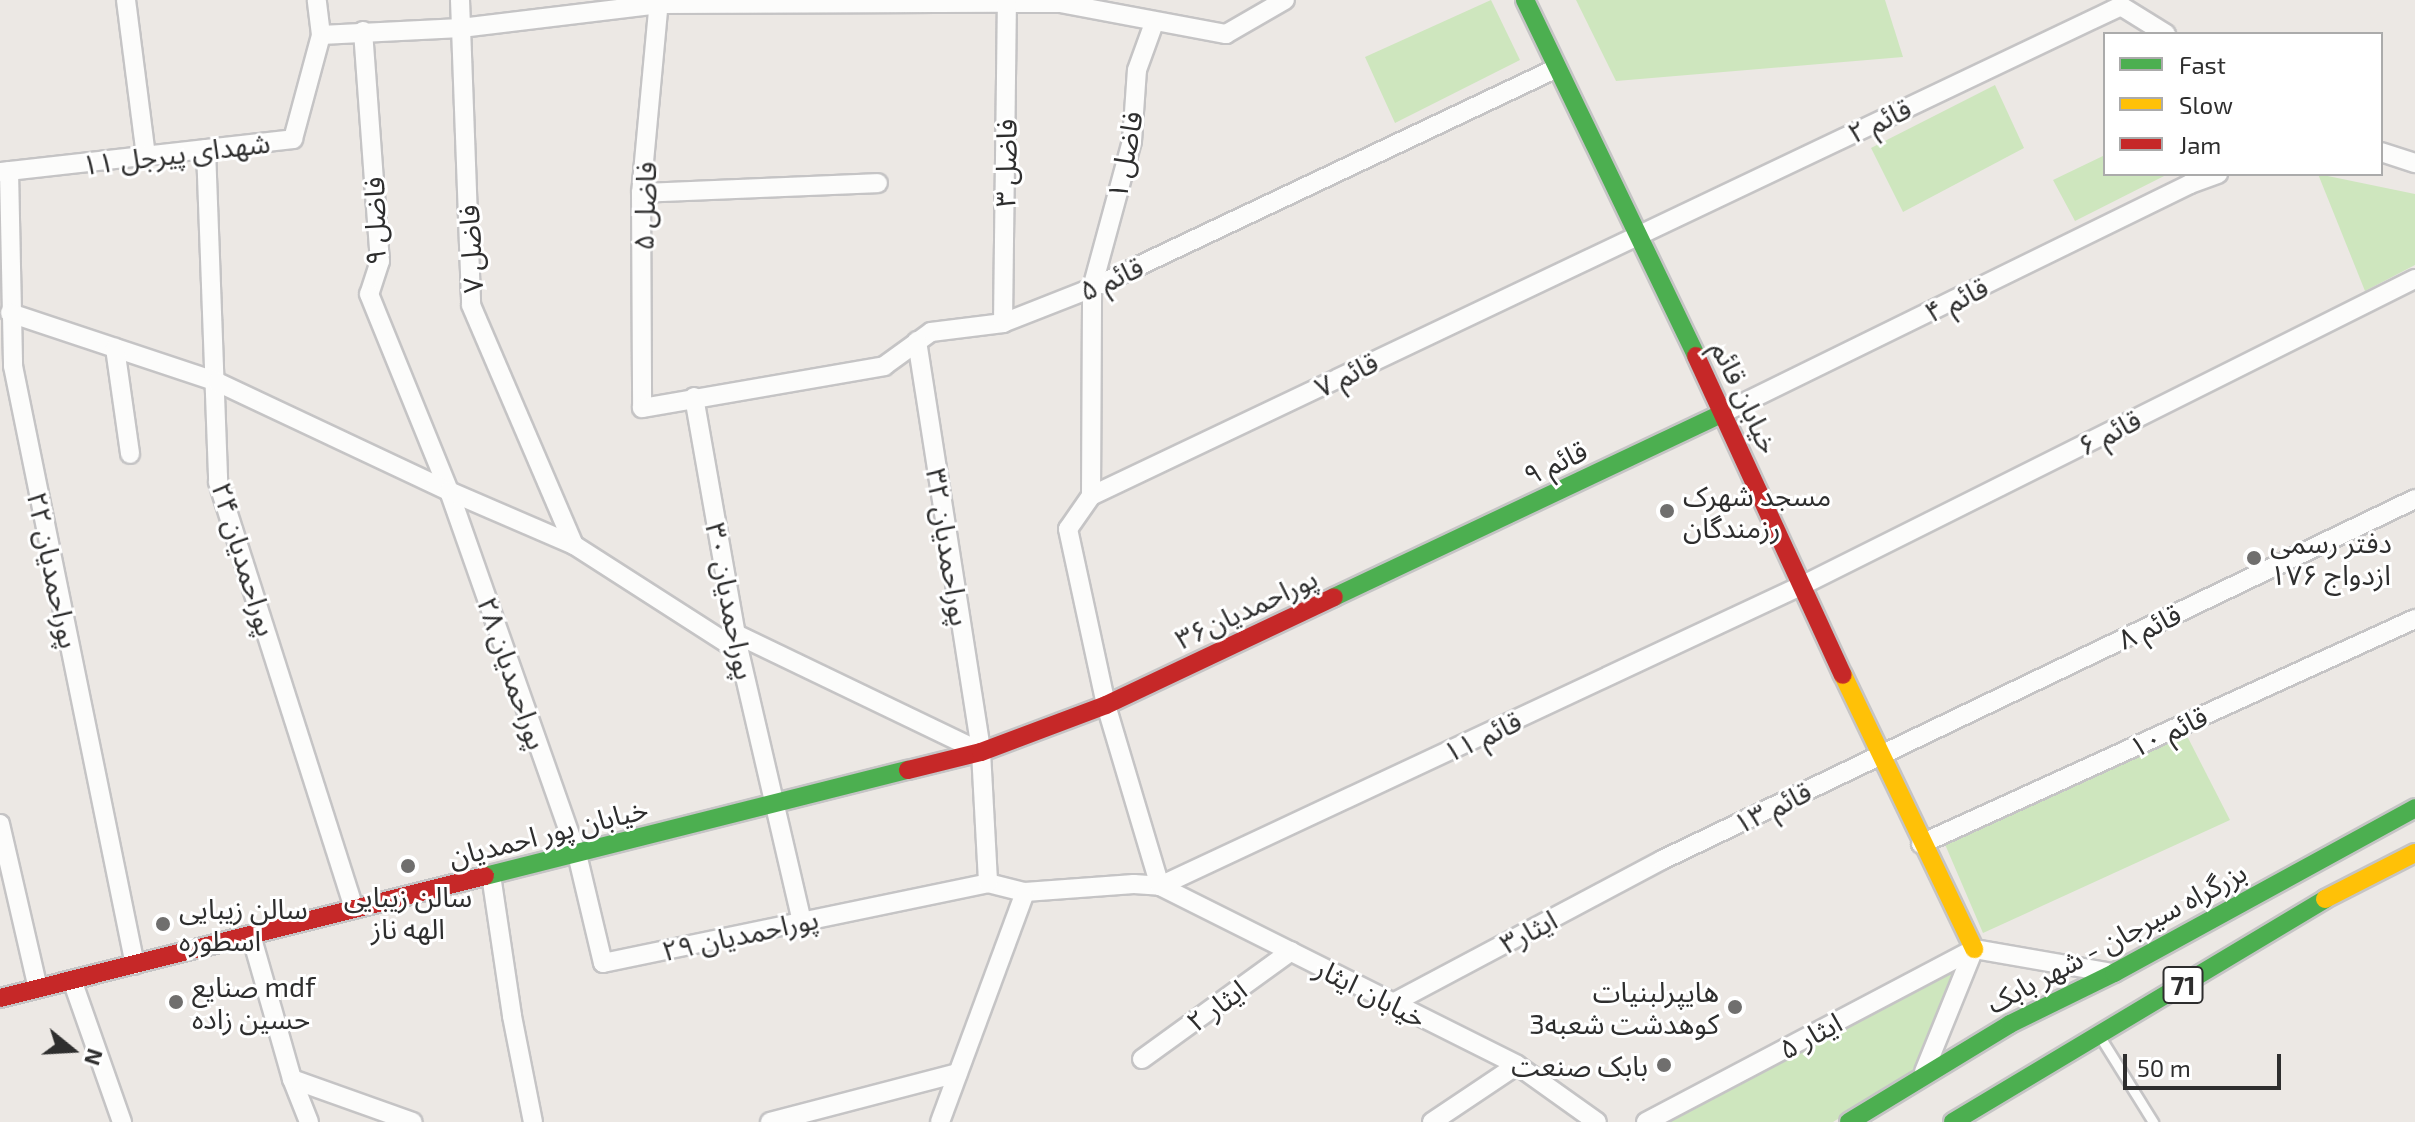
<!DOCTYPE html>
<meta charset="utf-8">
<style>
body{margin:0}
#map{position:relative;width:2415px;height:1122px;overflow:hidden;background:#ece8e4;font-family:"Exo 2","Noto Sans Arabic",sans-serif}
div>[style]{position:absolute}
.green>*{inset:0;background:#cee6be}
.roads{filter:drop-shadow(2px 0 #c5c4c5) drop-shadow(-2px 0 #c5c4c5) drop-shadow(0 2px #c5c4c5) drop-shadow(0 -2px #c5c4c5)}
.lane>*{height:9px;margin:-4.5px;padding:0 4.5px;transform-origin:4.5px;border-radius:4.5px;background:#fcfcfb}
.street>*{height:18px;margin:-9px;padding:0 9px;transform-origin:9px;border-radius:9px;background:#fcfcfb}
.fast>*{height:18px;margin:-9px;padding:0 9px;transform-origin:9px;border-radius:9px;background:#4caf50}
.slow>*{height:18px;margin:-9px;padding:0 9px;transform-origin:9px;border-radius:9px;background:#ffc107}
.jam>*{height:18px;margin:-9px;padding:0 9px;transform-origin:9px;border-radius:9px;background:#c62828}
.dots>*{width:22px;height:22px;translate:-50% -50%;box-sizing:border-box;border:4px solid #fff;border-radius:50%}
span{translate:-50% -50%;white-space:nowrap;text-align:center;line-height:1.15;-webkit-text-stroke:6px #fff;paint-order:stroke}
.shield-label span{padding:2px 6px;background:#fff;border:2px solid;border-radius:6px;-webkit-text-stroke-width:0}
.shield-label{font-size:26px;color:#2e2e2e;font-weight:700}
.street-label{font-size:28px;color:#2e2e2e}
.poi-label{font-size:28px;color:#2e2e2e}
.left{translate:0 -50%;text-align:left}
.right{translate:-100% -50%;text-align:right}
.legend{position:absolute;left:2103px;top:32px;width:280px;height:144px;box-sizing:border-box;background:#fff;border:2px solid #ababab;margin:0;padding:10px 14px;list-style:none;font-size:24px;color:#2e2e2e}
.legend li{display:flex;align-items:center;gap:16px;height:40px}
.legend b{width:40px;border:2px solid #ababab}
.north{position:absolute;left:32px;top:1010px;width:80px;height:80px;-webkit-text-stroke:6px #fff;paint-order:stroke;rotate:108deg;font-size:22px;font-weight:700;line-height:32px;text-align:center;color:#2e2e2e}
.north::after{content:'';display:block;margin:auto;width:28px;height:36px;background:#2e2e2e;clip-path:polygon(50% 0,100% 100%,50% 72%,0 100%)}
.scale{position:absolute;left:2123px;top:1054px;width:158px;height:36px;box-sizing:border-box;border:4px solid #2e2e2e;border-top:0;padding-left:10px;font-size:24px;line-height:28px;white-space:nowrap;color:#2e2e2e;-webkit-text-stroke:6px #fff;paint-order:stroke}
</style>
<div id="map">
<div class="green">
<div style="clip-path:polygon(1491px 0,1520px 60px,1395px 123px,1365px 57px)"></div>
<div style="clip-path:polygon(1576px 0,1885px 0,1903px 57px,1616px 81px)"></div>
<div style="clip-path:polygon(1995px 85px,2024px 148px,1903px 212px,1871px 148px)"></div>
<div style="clip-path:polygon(2105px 155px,2105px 174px,2168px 174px,2075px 221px,2053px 180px)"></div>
<div style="clip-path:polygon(2318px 174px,2415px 194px,2415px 265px,2365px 291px)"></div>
<div style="clip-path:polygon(2185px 732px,2230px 820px,1983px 933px,1944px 842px)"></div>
<div style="clip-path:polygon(1960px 967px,1918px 1069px,1833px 1122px,1661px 1122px)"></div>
</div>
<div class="roads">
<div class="lane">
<div style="left:2102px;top:1040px;width:97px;rotate:58.1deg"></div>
</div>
<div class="street">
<div style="left:126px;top:0;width:158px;rotate:82.7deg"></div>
<div style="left:460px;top:0;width:305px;rotate:87.9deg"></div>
<div style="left:471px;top:305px;width:261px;rotate:66.8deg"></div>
<div style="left:659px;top:0;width:194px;rotate:95.3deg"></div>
<div style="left:641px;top:193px;width:215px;rotate:89.7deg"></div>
<div style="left:642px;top:408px;width:246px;rotate:-9.8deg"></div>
<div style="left:884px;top:366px;width:58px;rotate:-35.9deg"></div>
<div style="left:931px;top:332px;width:73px;rotate:-7.1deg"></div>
<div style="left:1003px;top:323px;width:96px;rotate:-21.5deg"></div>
<div style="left:1092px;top:288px;width:514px;rotate:-25.32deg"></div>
<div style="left:363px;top:31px;width:231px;rotate:85.8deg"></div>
<div style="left:380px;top:261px;width:35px;rotate:108deg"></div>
<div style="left:369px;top:294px;width:213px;rotate:67.9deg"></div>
<div style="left:449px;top:491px;width:385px;rotate:70.6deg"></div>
<div style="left:577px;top:854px;width:112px;rotate:76.6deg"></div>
<div style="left:603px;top:963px;width:393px;rotate:-11.7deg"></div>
<div style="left:988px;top:883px;width:38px;rotate:14deg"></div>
<div style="left:1025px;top:892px;width:109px;rotate:-4.2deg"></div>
<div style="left:1134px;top:884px;width:26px;rotate:4deg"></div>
<div style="left:1160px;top:886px;width:399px;rotate:26.6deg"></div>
<div style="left:1517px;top:1065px;width:98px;rotate:35.5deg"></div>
<div style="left:2166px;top:34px;width:53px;rotate:-148.1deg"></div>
<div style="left:2121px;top:6px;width:1141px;rotate:154.56deg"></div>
<div style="left:1091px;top:496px;width:40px;rotate:124.9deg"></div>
<div style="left:1068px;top:529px;width:180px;rotate:77.8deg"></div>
<div style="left:1106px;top:705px;width:189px;rotate:73.4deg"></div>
<div style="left:1160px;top:886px;width:710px;rotate:-25.09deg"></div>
<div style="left:1803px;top:585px;width:684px;rotate:-26.57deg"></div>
<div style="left:321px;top:35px;width:140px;rotate:-2.9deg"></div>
<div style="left:461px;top:28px;width:200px;rotate:-6.9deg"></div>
<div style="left:660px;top:4px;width:347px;rotate:-0.2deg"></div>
<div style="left:1007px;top:3px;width:53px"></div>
<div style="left:1060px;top:3px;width:169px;rotate:10.6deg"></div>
<div style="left:1226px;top:34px;width:68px;rotate:-30deg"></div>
<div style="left:206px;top:149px;width:333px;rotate:87.9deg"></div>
<div style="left:218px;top:482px;width:448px;rotate:72.3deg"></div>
<div style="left:2381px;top:152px;width:36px;rotate:18deg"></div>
<div style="left:9px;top:171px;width:195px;rotate:88.8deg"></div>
<div style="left:13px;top:366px;width:611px;rotate:78.49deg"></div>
<div style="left:0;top:172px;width:295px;rotate:-6.4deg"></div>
<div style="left:293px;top:139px;width:108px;rotate:-74.9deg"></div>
<div style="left:321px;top:35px;width:35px;rotate:-97deg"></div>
<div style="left:641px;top:193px;width:237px;rotate:-2.4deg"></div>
<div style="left:10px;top:313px;width:218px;rotate:18.4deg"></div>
<div style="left:217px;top:382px;width:256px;rotate:25.2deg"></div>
<div style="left:449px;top:491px;width:136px;rotate:23.4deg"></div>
<div style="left:574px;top:545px;width:196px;rotate:32.7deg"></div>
<div style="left:1003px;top:323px;width:320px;rotate:-89.3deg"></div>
<div style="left:917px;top:341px;width:416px;rotate:81.1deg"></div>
<div style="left:981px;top:752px;width:131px;rotate:86.9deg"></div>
<div style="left:115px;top:348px;width:107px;rotate:81.9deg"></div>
<div style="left:694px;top:397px;width:258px;rotate:80deg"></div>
<div style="left:739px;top:651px;width:278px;rotate:76.9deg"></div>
<div style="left:1723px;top:413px;width:520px;rotate:-26.12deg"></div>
<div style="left:2190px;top:184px;width:30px;rotate:-20deg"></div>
<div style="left:1091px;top:496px;width:208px;rotate:-89.7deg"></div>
<div style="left:1092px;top:288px;width:152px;rotate:-74.8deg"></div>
<div style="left:1132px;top:141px;width:71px;rotate:-86deg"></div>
<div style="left:1137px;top:70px;width:50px;rotate:-70.1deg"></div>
<div style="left:736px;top:634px;width:272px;rotate:25.7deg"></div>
<div style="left:0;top:824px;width:168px;rotate:77deg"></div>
<div style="left:1921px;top:844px;width:543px;rotate:-24.49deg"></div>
<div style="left:491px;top:875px;width:143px;rotate:81.5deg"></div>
<div style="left:512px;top:1016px;width:108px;rotate:78.8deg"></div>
<div style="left:251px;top:935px;width:150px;rotate:74.1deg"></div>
<div style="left:292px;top:1079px;width:46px;rotate:68.4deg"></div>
<div style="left:1974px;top:949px;width:135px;rotate:9.8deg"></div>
<div style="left:72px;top:980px;width:151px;rotate:70.6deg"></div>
<div style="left:1393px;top:1003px;width:305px;rotate:-28deg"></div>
<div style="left:1662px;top:860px;width:835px;rotate:-25.61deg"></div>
<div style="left:1142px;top:1059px;width:184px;rotate:-35.9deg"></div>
<div style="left:1924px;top:1072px;width:133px;rotate:-67.9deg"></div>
<div style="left:292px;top:1079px;width:128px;rotate:19.6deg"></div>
<div style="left:770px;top:1122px;width:194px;rotate:-14.6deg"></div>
<div style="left:940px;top:1122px;width:245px;rotate:-69.7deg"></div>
<div style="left:1432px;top:1122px;width:102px;rotate:-33.8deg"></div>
<div style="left:1646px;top:1122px;width:371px;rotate:-27.8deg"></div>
</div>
<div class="fast">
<div style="left:1525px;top:0;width:395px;rotate:64.3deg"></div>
<div style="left:1334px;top:597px;width:430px;rotate:-25.3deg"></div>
<div style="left:485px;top:876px;width:436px;rotate:-14.1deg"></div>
<div style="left:1849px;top:1122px;width:188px;rotate:-31.3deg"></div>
<div style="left:2010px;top:1024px;width:116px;rotate:-26.1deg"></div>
<div style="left:2114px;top:973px;width:343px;rotate:-28.7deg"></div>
<div style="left:1953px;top:1122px;width:434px;rotate:-30.9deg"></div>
</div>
<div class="slow">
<div style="left:1843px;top:675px;width:304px;rotate:64.4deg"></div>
<div style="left:2325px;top:899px;width:101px;rotate:-27.1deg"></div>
</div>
<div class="jam">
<div style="left:1696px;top:356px;width:351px;rotate:65.3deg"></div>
<div style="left:908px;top:770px;width:75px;rotate:-13.9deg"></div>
<div style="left:981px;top:752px;width:134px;rotate:-20.6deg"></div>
<div style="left:1106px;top:705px;width:252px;rotate:-25.3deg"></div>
<div style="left:0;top:998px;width:500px;rotate:-14.12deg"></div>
</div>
</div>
<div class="dots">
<div style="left:1667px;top:511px;background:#706f6e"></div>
<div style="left:2254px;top:558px;background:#706f6e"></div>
<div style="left:408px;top:866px;background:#706f6e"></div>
<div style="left:163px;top:924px;background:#706f6e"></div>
<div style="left:176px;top:1002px;background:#706f6e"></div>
<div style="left:1735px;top:1007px;background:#706f6e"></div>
<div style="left:1664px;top:1065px;background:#706f6e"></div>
</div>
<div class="shield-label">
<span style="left:2183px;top:985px">71</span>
</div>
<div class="street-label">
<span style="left:1879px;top:120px;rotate:-25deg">قائم ۲</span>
<span style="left:176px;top:153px;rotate:-7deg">شهدای پیرجل ۱۱</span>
<span style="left:1124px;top:155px;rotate:-79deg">فاضل ۱</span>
<span style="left:1005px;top:163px;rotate:-89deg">فاضل ۳</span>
<span style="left:644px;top:206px;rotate:-88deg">فاضل ۵</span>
<span style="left:374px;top:221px;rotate:-91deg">فاضل ۹</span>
<span style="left:470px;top:249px;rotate:-93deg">فاضل ۷</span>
<span style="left:1111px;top:278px;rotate:-24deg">قائم ۵</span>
<span style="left:1956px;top:299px;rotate:-26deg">قائم ۴</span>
<span style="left:1346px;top:374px;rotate:-26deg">قائم ۷</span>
<span style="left:1746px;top:397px;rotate:65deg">خیابان قائم</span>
<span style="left:2109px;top:432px;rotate:-27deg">قائم ۶</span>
<span style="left:1555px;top:462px;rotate:-25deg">قائم ۹</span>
<span style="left:949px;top:547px;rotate:81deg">پوراحمدیان ۳۲</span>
<span style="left:245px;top:559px;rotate:73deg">پوراحمدیان ۲۴</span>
<span style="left:54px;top:570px;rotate:78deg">پوراحمدیان ۲۲</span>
<span style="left:731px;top:601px;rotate:79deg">پوراحمدیان ۳۰</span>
<span style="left:1246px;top:608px;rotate:-25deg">پوراحمدیان۳۶</span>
<span style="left:2149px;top:626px;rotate:-26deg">قائم ۸</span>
<span style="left:513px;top:673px;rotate:71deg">پوراحمدیان ۲۸</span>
<span style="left:2168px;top:731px;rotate:-25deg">قائم ۱۰</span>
<span style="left:1482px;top:736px;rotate:-25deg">قائم ۱۱</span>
<span style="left:1772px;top:807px;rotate:-26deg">قائم ۱۳</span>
<span style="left:548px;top:832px;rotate:-14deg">خیابان پور احمدیان</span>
<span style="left:1528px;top:931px;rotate:-28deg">ایثار۳</span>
<span style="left:740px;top:934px;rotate:-12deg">پوراحمدیان ۲۹</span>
<span style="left:2116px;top:937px;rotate:-28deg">بزرگراه سیرجان - شهر بابک</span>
<span style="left:1371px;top:992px;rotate:27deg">خیابان ایثار</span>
<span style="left:1216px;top:1005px;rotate:-36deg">ایثار ۲</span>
<span style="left:1810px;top:1035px;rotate:-28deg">ایثار ۵</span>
</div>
<div class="poi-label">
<span class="left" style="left:1683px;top:511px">مسجد شهرک<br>رزمندگان</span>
<span class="left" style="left:2270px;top:558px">دفتر رسمی<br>ازدواج ۱۷۶</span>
<span style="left:408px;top:912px">سالن زیبایی<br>الهه ناز</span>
<span class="left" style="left:179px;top:924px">سالن زیبایی<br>اسطوره</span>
<span class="left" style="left:192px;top:1002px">صنایع mdf<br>حسین زاده</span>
<span class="right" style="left:1719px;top:1007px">هایپرلبنیات<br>کوهدشت شعبه3</span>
<span class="right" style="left:1648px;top:1065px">بابک صنعت</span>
</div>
<ul class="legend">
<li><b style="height:10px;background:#4caf50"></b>Fast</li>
<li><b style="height:10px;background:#ffc107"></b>Slow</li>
<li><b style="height:10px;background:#c62828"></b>Jam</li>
</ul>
<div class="north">N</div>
<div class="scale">50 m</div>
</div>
